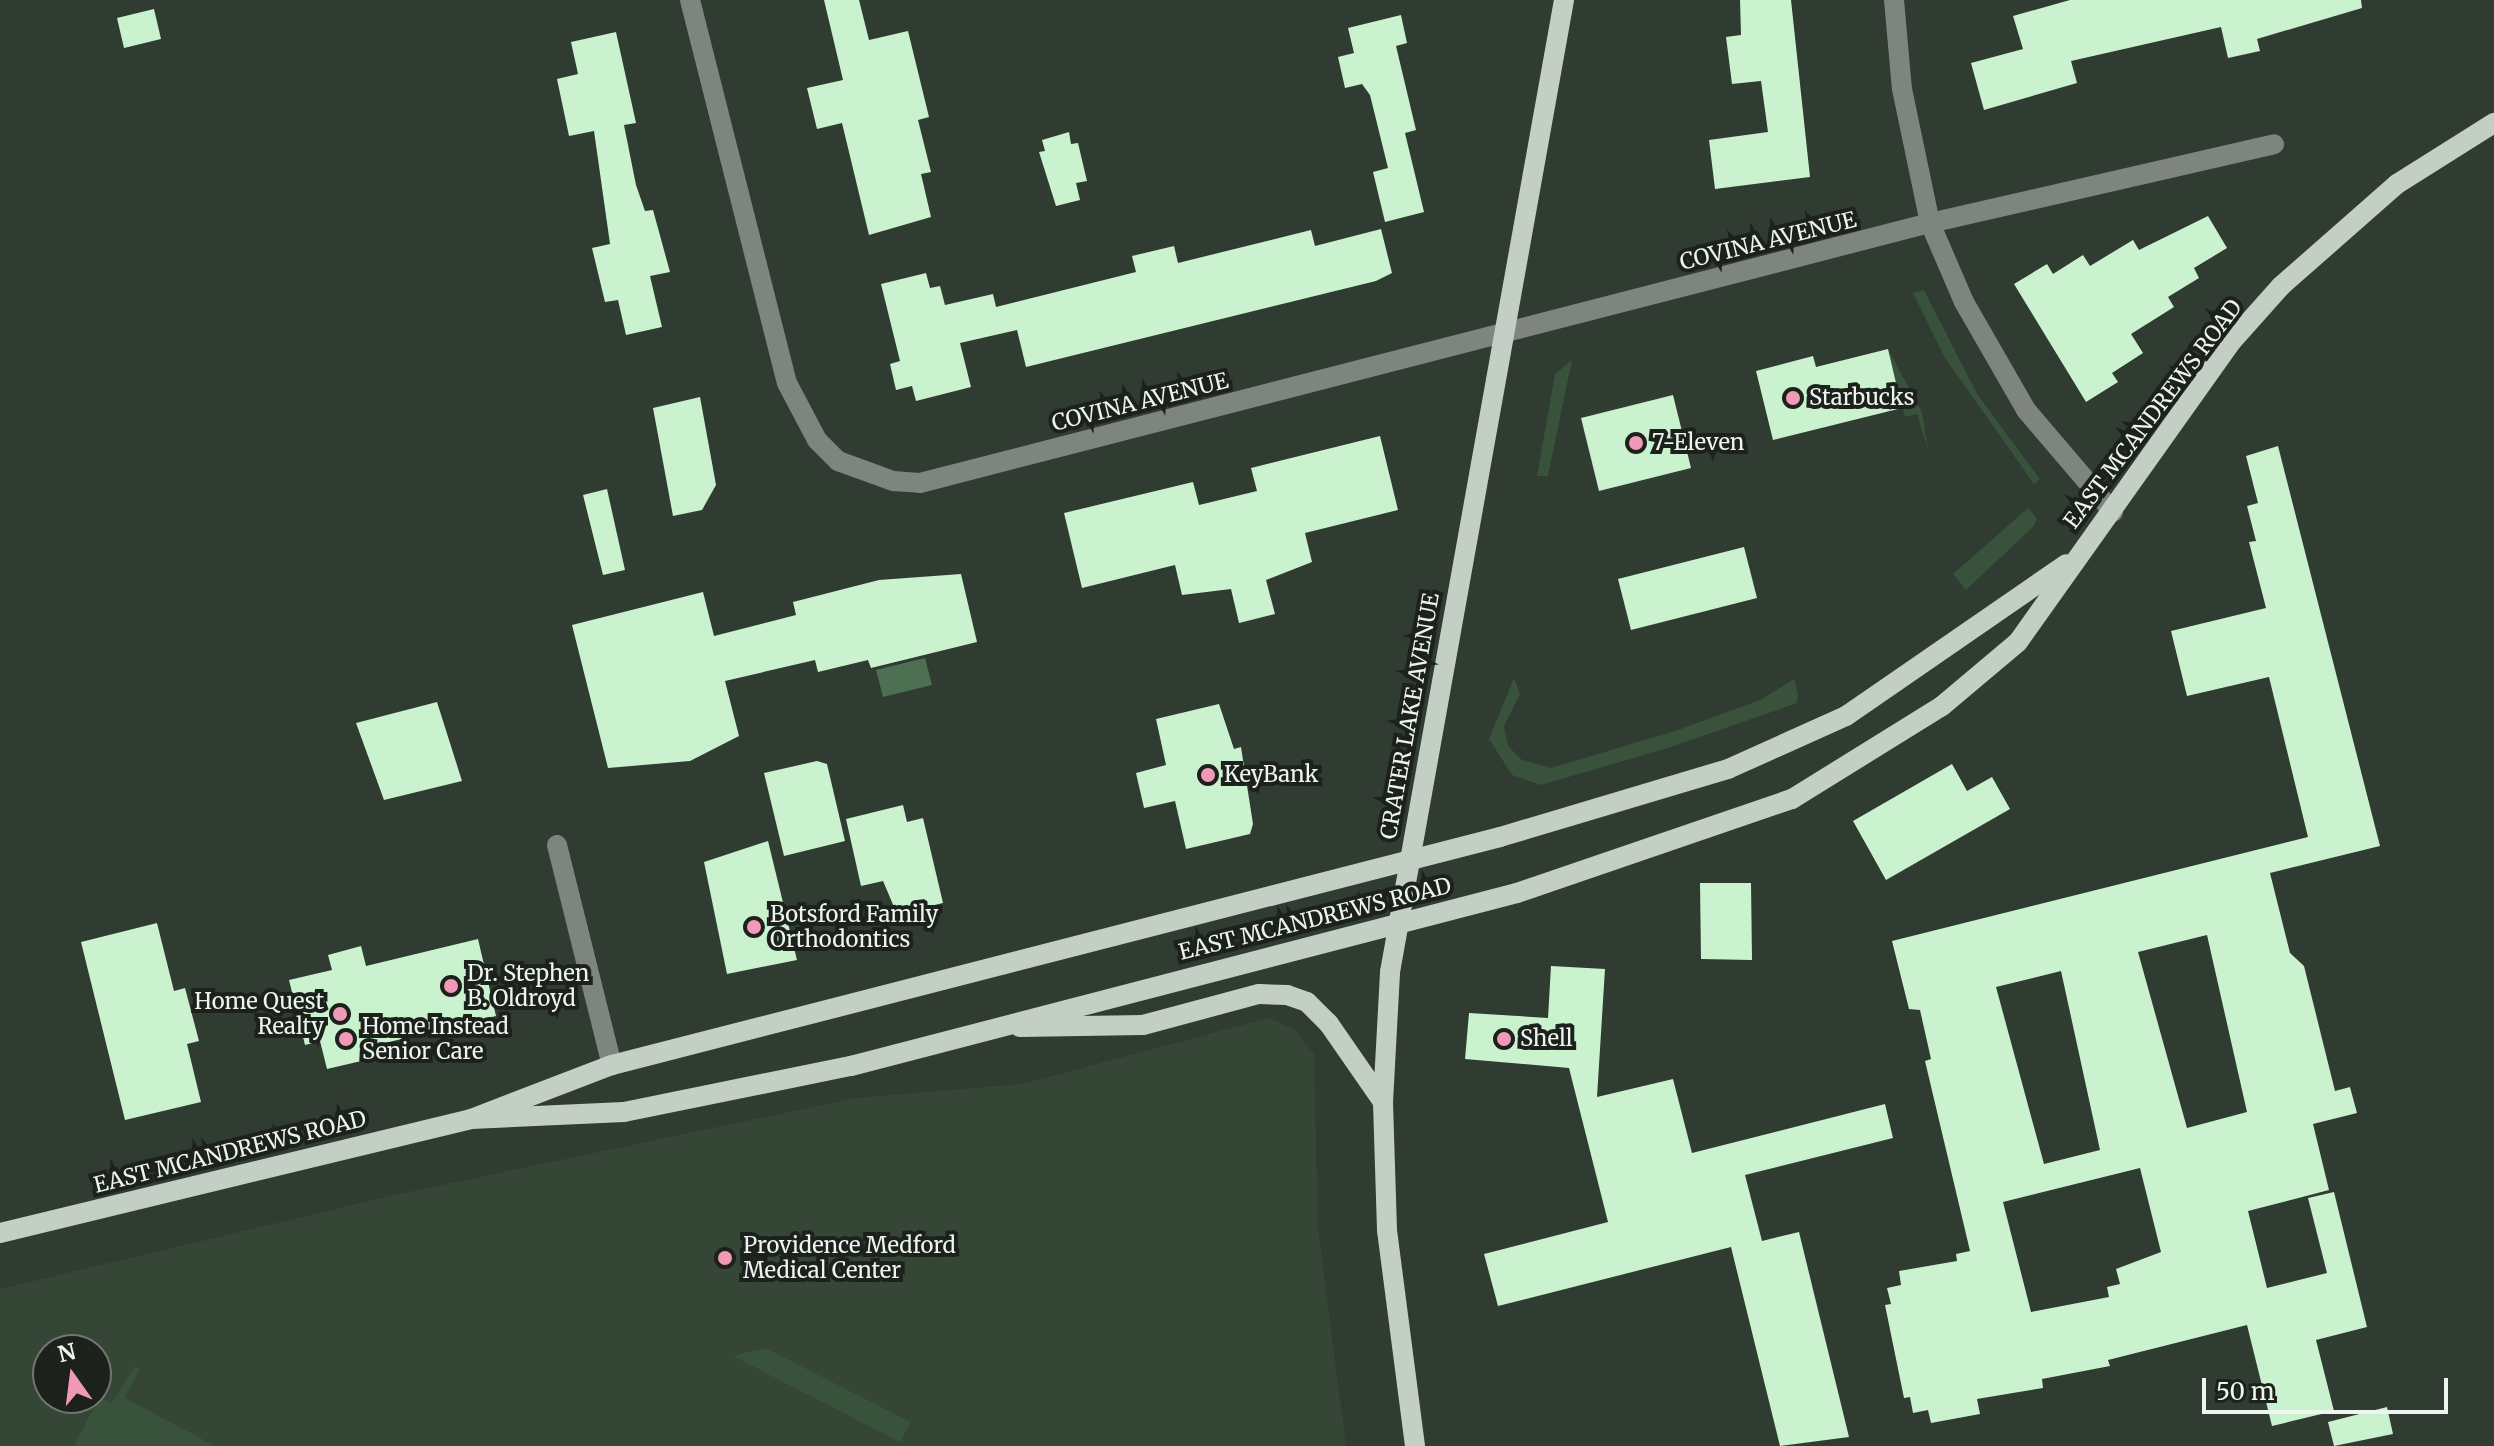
<!DOCTYPE html>
<style>
body{margin:0}
#map{position:relative;width:2494px;height:1446px;overflow:hidden;background:#303b31;font-family:Merriweather,serif}
div>[style]{position:absolute}
.built>*{inset:0;background:#354637}
.green>*{inset:0;background:#39523c}
.water>*{inset:0;background:#4c7051}
.building>*{inset:0;background:#caf2ce}
.minor>*{height:20px;margin:-10px;padding:0 10px;transform-origin:10px;border-radius:10px;background:#7e847e}
.major>*{height:20px;margin:-10px;padding:0 10px;transform-origin:10px;border-radius:10px;background:#c3cfc4}
.dots>*{width:22px;height:22px;translate:-50% -50%;box-sizing:border-box;border:4px solid #1c211c;border-radius:50%}
span{translate:-50% -50%;white-space:nowrap;text-align:center;line-height:1.15;-webkit-text-stroke:8px #1c211c;paint-order:stroke}
.street-label{font-size:22px;color:#edf5ee}
.poi-label{font-size:22px;color:#edf5ee}
.left{translate:0 -50%;text-align:left}
.right{translate:-100% -50%;text-align:right}
.north{position:absolute;left:32px;top:1334px;width:80px;height:80px;box-sizing:border-box;background:#1c211c;border:2px solid #707670;border-radius:50%;rotate:346deg;font-size:22px;font-weight:700;line-height:32px;text-align:center;color:#edf5ee}
.north::after{content:'';display:block;margin:auto;width:28px;height:36px;background:#f09ab7;clip-path:polygon(50% 0,100% 100%,50% 72%,0 100%)}
.scale{position:absolute;left:2202px;top:1378px;width:246px;height:36px;box-sizing:border-box;border:4px solid #edf5ee;border-top:0;padding-left:10px;font-size:24px;line-height:28px;white-space:nowrap;color:#edf5ee;-webkit-text-stroke:6px #1c211c;paint-order:stroke}
</style>
<div id="map">
<div class="built">
<div style="clip-path:polygon(evenodd,1269px 1018px,1294px 1029px,1314px 1054px,1318px 1227px,1346px 1446px,0 1446px,0 1289px,394px 1195px,856px 1098px,1022px 1084px,1269px 1018px,48px 1350px,96px 1350px,96px 1398px,48px 1398px,48px 1350px)"></div>
</div>
<div class="green">
<div style="clip-path:polygon(1924px 290px,1977px 394px,2040px 479px,2034px 484px,1945px 358px,1913px 293px)"></div>
<div style="clip-path:polygon(1888px 349px,1922px 412px,1928px 450px,1917px 414px,1905px 417px)"></div>
<div style="clip-path:polygon(1572px 360px,1548px 476px,1537px 476px,1555px 374px)"></div>
<div style="clip-path:polygon(2028px 508px,2037px 518px,2034px 526px,1966px 590px,1953px 574px)"></div>
<div style="clip-path:polygon(1514px 678px,1520px 694px,1504px 726px,1508px 746px,1522px 760px,1551px 768px,1678px 730px,1760px 700px,1794px 679px,1798px 694px,1797px 703px,1668px 748px,1541px 785px,1512px 775px,1489px 739px)"></div>
<div style="clip-path:polygon(765px 1348px,911px 1422px,900px 1442px,733px 1356px)"></div>
<div style="clip-path:polygon(135px 1366px,139px 1370px,125px 1398px,215px 1446px,74px 1446px,99px 1398px,112px 1403px)"></div>
</div>
<div class="water">
<div style="clip-path:polygon(925px 658px,932px 685px,883px 697px,876px 670px)"></div>
</div>
<div class="building">
<div style="clip-path:polygon(824px 0,859px 0,869px 40px,908px 31px,929px 117px,918px 120px,931px 172px,921px 174px,931px 217px,869px 235px,842px 123px,817px 129px,807px 88px,843px 80px)"></div>
<div style="clip-path:polygon(1740px 0,1791px 0,1810px 177px,1715px 189px,1709px 140px,1768px 132px,1761px 81px,1732px 84px,1726px 37px,1741px 35px)"></div>
<div style="clip-path:polygon(2070px 0,2361px 0,2362px 8px,2257px 39px,2260px 51px,2228px 58px,2221px 27px,2071px 61px,2077px 83px,1984px 110px,1971px 63px,2023px 49px,2013px 16px)"></div>
<div style="clip-path:polygon(154px 9px,161px 39px,124px 48px,117px 18px)"></div>
<div style="clip-path:polygon(1401px 15px,1407px 43px,1396px 46px,1416px 130px,1405px 133px,1424px 212px,1385px 222px,1373px 172px,1388px 168px,1370px 95px,1362px 84px,1345px 88px,1338px 57px,1354px 53px,1348px 28px)"></div>
<div style="clip-path:polygon(616px 32px,636px 123px,624px 125px,636px 185px,645px 211px,653px 210px,670px 272px,650px 276px,662px 327px,626px 335px,618px 300px,605px 302px,592px 248px,610px 244px,594px 131px,569px 136px,557px 79px,578px 74px,571px 42px)"></div>
<div style="clip-path:polygon(1069px 132px,1071px 144px,1078px 143px,1087px 181px,1076px 183px,1080px 200px,1056px 206px,1039px 152px,1045px 151px,1042px 140px)"></div>
<div style="clip-path:polygon(2208px 216px,2227px 248px,2194px 268px,2199px 278px,2168px 297px,2174px 307px,2131px 334px,2143px 353px,2112px 373px,2118px 382px,2086px 402px,2014px 284px,2047px 264px,2053px 274px,2083px 255px,2090px 266px,2133px 240px,2139px 250px)"></div>
<div style="clip-path:polygon(1381px 229px,1392px 273px,1376px 281px,1026px 367px,1017px 330px,960px 343px,971px 387px,916px 401px,912px 386px,896px 390px,890px 364px,900px 361px,881px 284px,926px 273px,930px 288px,940px 286px,945px 305px,993px 294px,996px 307px,1136px 272px,1132px 256px,1174px 246px,1178px 263px,1311px 230px,1315px 246px)"></div>
<div style="clip-path:polygon(1888px 349px,1902px 408px,1773px 440px,1756px 371px,1813px 356px,1816px 367px)"></div>
<div style="clip-path:polygon(1673px 395px,1691px 468px,1599px 491px,1581px 418px)"></div>
<div style="clip-path:polygon(700px 397px,716px 485px,702px 510px,673px 516px,653px 408px)"></div>
<div style="clip-path:polygon(1380px 436px,1398px 510px,1305px 533px,1312px 562px,1266px 580px,1275px 614px,1239px 623px,1231px 589px,1182px 595px,1175px 565px,1082px 588px,1064px 513px,1193px 482px,1199px 505px,1257px 491px,1251px 468px)"></div>
<div style="clip-path:polygon(evenodd,2278px 446px,2380px 846px,2270px 873px,2290px 953px,2304px 966px,2335px 1091px,2350px 1087px,2357px 1113px,2313px 1124px,2329px 1190px,2248px 1211px,2267px 1288px,2327px 1273px,2308px 1198px,2334px 1192px,2367px 1327px,2316px 1340px,2334px 1411px,2272px 1426px,2247px 1325px,2108px 1360px,2110px 1366px,2042px 1379px,2043px 1388px,1977px 1399px,1980px 1414px,1931px 1423px,1928px 1410px,1913px 1413px,1910px 1397px,1904px 1398px,1885px 1305px,1891px 1304px,1887px 1288px,1901px 1285px,1899px 1271px,1957px 1261px,1956px 1254px,1970px 1251px,1925px 1061px,1931px 1059px,1920px 1010px,1909px 1009px,1892px 941px,2308px 837px,2269px 677px,2187px 696px,2171px 631px,2266px 608px,2249px 542px,2256px 541px,2247px 506px,2258px 503px,2246px 456px,2278px 446px,2207px 935px,2247px 1112px,2187px 1128px,2138px 952px,2207px 935px,2278px 446px,2061px 971px,2100px 1150px,2044px 1164px,1996px 987px,2061px 971px,2278px 446px,2140px 1168px,2161px 1252px,2116px 1269px,2120px 1284px,2107px 1287px,2109px 1297px,2031px 1312px,2003px 1202px,2140px 1168px)"></div>
<div style="clip-path:polygon(607px 489px,625px 570px,603px 575px,583px 495px)"></div>
<div style="clip-path:polygon(1744px 547px,1757px 598px,1631px 630px,1618px 579px)"></div>
<div style="clip-path:polygon(961px 574px,977px 642px,871px 668px,868px 660px,818px 672px,815px 660px,725px 681px,739px 736px,690px 761px,608px 768px,572px 625px,703px 592px,714px 636px,796px 615px,793px 602px,879px 580px)"></div>
<div style="clip-path:polygon(437px 702px,462px 781px,384px 800px,356px 723px)"></div>
<div style="clip-path:polygon(1219px 704px,1234px 749px,1241px 747px,1253px 824px,1250px 834px,1186px 849px,1175px 801px,1144px 808px,1136px 773px,1166px 765px,1156px 719px)"></div>
<div style="clip-path:polygon(817px 761px,827px 764px,845px 841px,784px 856px,764px 773px)"></div>
<div style="clip-path:polygon(1952px 764px,1967px 791px,1992px 777px,2010px 809px,1886px 880px,1853px 821px)"></div>
<div style="clip-path:polygon(903px 805px,907px 822px,923px 818px,943px 903px,897px 914px,883px 881px,861px 886px,846px 819px)"></div>
<div style="clip-path:polygon(768px 841px,797px 960px,727px 974px,704px 862px)"></div>
<div style="clip-path:polygon(1700px 883px,1751px 883px,1752px 960px,1701px 959px)"></div>
<div style="clip-path:polygon(157px 923px,174px 991px,185px 988px,199px 1041px,187px 1044px,201px 1102px,125px 1120px,81px 942px)"></div>
<div style="clip-path:polygon(478px 939px,496px 1016px,385px 1043px,387px 1055px,327px 1069px,320px 1041px,305px 1045px,289px 980px,332px 970px,328px 955px,361px 946px,366px 966px)"></div>
<div style="clip-path:polygon(1551px 966px,1605px 969px,1597px 1097px,1673px 1079px,1692px 1153px,1885px 1104px,1893px 1138px,1745px 1175px,1762px 1241px,1799px 1232px,1849px 1437px,1780px 1446px,1731px 1247px,1498px 1306px,1484px 1254px,1608px 1222px,1569px 1068px,1465px 1059px,1469px 1013px,1548px 1018px)"></div>
<div style="clip-path:polygon(2387px 1407px,2393px 1434px,2334px 1446px,2328px 1422px)"></div>
</div>
<div class="minor">
<div style="left:690px;top:0;width:395px;rotate:75.8deg"></div>
<div style="left:787px;top:383px;width:64px;rotate:62.2deg"></div>
<div style="left:817px;top:440px;width:30px;rotate:45deg"></div>
<div style="left:838px;top:461px;width:59px;rotate:20deg"></div>
<div style="left:893px;top:481px;width:27px;rotate:4deg"></div>
<div style="left:920px;top:483px;width:1043px;rotate:-14.44deg"></div>
<div style="left:1930px;top:223px;width:353px;rotate:-12.9deg"></div>
<div style="left:1894px;top:0;width:89px;rotate:84.9deg"></div>
<div style="left:1902px;top:89px;width:137px;rotate:78.2deg"></div>
<div style="left:1930px;top:223px;width:86px;rotate:66.7deg"></div>
<div style="left:1964px;top:302px;width:125px;rotate:60.1deg"></div>
<div style="left:2026px;top:410px;width:134px;rotate:49.5deg"></div>
<div style="left:557px;top:845px;width:227px;rotate:76deg"></div>
</div>
<div class="major">
<div style="left:1020px;top:1027px;width:123px;rotate:-0.9deg"></div>
<div style="left:1143px;top:1025px;width:120px;rotate:-15deg"></div>
<div style="left:1259px;top:994px;width:28px;rotate:2deg"></div>
<div style="left:1287px;top:995px;width:21px;rotate:19deg"></div>
<div style="left:1307px;top:1002px;width:31px;rotate:45deg"></div>
<div style="left:1329px;top:1024px;width:95px;rotate:55.3deg"></div>
<div style="left:471px;top:1119px;width:153px;rotate:-2.6deg"></div>
<div style="left:624px;top:1112px;width:232px;rotate:-11.5deg"></div>
<div style="left:851px;top:1066px;width:688px;rotate:-14.56deg"></div>
<div style="left:1517px;top:893px;width:291px;rotate:-18.9deg"></div>
<div style="left:1792px;top:799px;width:176px;rotate:-31.8deg"></div>
<div style="left:1942px;top:706px;width:99px;rotate:-40.1deg"></div>
<div style="left:2018px;top:642px;width:369px;rotate:-54.6deg"></div>
<div style="left:2232px;top:341px;width:74px;rotate:-48.3deg"></div>
<div style="left:2281px;top:286px;width:154px;rotate:-41.3deg"></div>
<div style="left:2397px;top:184px;width:115px;rotate:-32.2deg"></div>
<div style="left:0;top:1233px;width:485px;rotate:-13.6deg"></div>
<div style="left:471px;top:1119px;width:151px;rotate:-21deg"></div>
<div style="left:612px;top:1065px;width:917px;rotate:-14.4deg"></div>
<div style="left:1500px;top:837px;width:238px;rotate:-16.6deg"></div>
<div style="left:1728px;top:769px;width:129px;rotate:-24.2deg"></div>
<div style="left:1846px;top:716px;width:267px;rotate:-34.6deg"></div>
<div style="left:1415px;top:1446px;width:218px;rotate:-97.4deg"></div>
<div style="left:1387px;top:1230px;width:128px;rotate:-91.8deg"></div>
<div style="left:1383px;top:1102px;width:130px;rotate:-86.9deg"></div>
<div style="left:1390px;top:972px;width:987px;rotate:-79.85deg"></div>
</div>
<div class="dots">
<div style="left:1793px;top:398px;background:#f09ab7"></div>
<div style="left:1636px;top:443px;background:#f09ab7"></div>
<div style="left:1208px;top:775px;background:#f09ab7"></div>
<div style="left:754px;top:927px;background:#f09ab7"></div>
<div style="left:451px;top:986px;background:#f09ab7"></div>
<div style="left:340px;top:1014px;background:#f09ab7"></div>
<div style="left:346px;top:1039px;background:#f09ab7"></div>
<div style="left:1504px;top:1039px;background:#f09ab7"></div>
<div style="left:725px;top:1258px;background:#f09ab7"></div>
</div>
<div class="street-label">
<span style="left:1768px;top:241px;rotate:-14deg">COVINA AVENUE</span>
<span style="left:1140px;top:402px;rotate:-14deg">COVINA AVENUE</span>
<span style="left:2153px;top:414px;rotate:-53deg">EAST MCANDREWS ROAD</span>
<span style="left:1410px;top:716px;rotate:-80deg">CRATER LAKE AVENUE</span>
<span style="left:1315px;top:919px;rotate:-14deg">EAST MCANDREWS ROAD</span>
<span style="left:230px;top:1152px;rotate:-14deg">EAST MCANDREWS ROAD</span>
</div>
<div class="poi-label">
<span class="left" style="left:1809px;top:398px">Starbucks</span>
<span class="left" style="left:1652px;top:443px">7-Eleven</span>
<span class="left" style="left:1224px;top:775px">KeyBank</span>
<span class="left" style="left:770px;top:927px">Botsford Family<br>Orthodontics</span>
<span class="left" style="left:467px;top:986px">Dr. Stephen<br>B. Oldroyd</span>
<span class="right" style="left:324px;top:1014px">Home Quest<br>Realty</span>
<span class="left" style="left:362px;top:1039px">Home Instead<br>Senior Care</span>
<span class="left" style="left:1520px;top:1039px">Shell</span>
<span class="left" style="left:743px;top:1258px">Providence Medford<br>Medical Center</span>
</div>
<div class="north">N</div>
<div class="scale">50 m</div>
</div>
